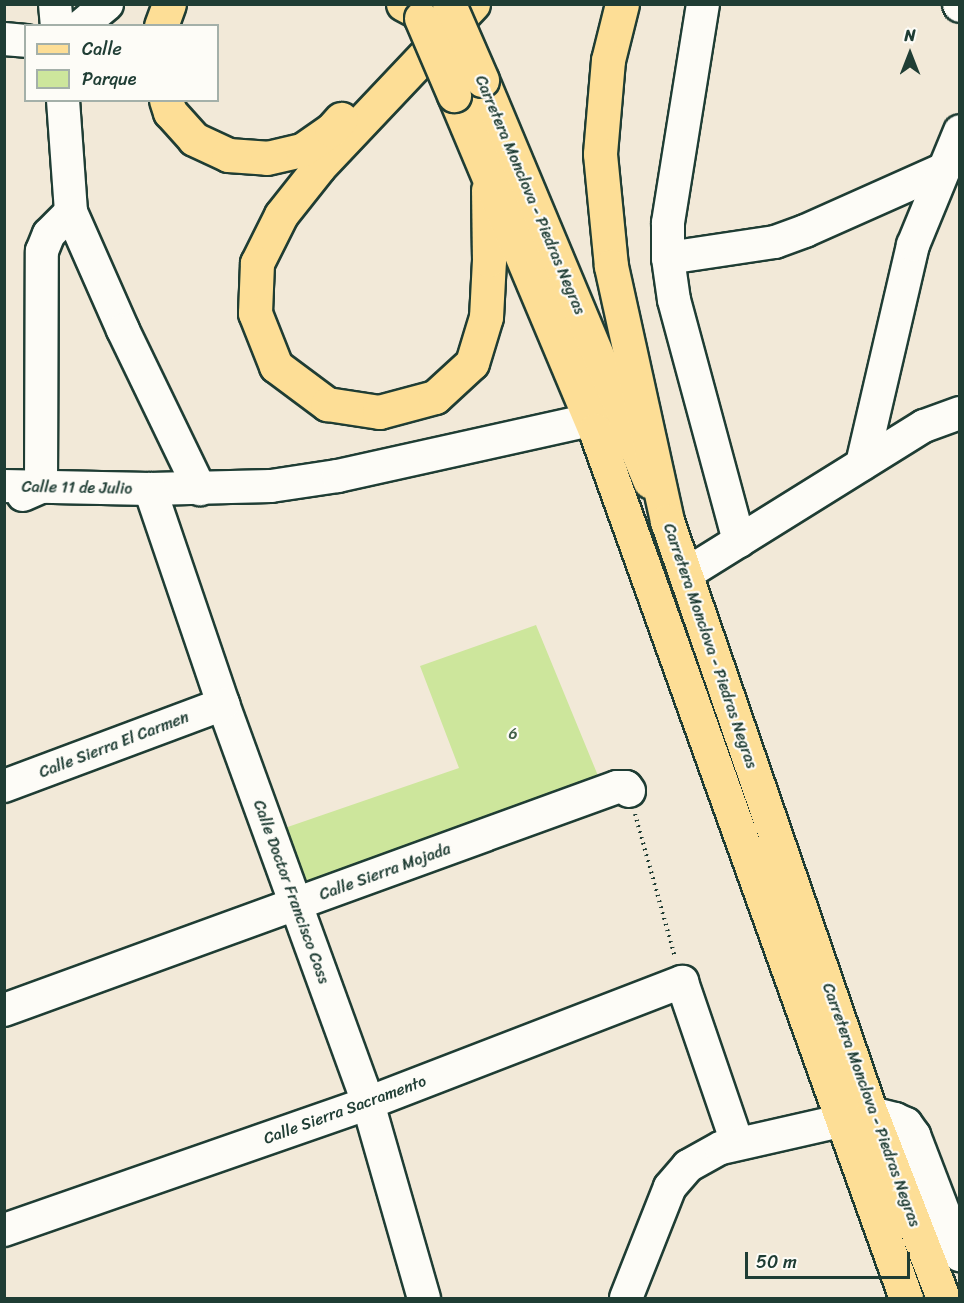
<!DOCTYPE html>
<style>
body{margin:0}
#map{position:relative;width:964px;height:1303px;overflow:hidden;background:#f2e9d8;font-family:Sriracha,sans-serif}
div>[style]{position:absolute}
.green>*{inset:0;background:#cde69c}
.path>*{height:4px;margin-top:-2px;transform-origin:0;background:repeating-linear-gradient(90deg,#1f3d34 0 1.5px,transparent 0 6px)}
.roads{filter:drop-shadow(2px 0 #1f3d34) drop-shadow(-2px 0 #1f3d34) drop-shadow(0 2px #1f3d34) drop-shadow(0 -2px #1f3d34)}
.minor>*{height:32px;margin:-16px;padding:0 16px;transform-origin:16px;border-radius:16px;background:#fdfcf7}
.major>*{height:33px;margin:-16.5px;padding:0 16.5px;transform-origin:16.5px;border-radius:16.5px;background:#fdde96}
.highway>*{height:33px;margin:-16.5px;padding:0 16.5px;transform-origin:16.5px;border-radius:16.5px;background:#fdde96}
.bridges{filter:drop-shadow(2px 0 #1f3d34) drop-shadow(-2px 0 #1f3d34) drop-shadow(0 2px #1f3d34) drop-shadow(0 -2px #1f3d34)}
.major-bridge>*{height:33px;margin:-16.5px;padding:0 16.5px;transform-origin:16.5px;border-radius:16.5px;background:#fdde96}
.highway-bridge>*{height:33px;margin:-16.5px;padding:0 16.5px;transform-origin:16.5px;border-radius:16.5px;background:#fdde96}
span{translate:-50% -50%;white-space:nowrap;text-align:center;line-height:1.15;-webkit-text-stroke:4.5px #fdfcf7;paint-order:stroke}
.street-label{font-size:16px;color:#1f3d34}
.park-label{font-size:16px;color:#425f49}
.frame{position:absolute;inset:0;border:6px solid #1f3d34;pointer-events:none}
.legend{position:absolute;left:24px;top:24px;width:195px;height:78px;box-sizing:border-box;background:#fdfcf7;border:2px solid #a4b0a9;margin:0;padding:8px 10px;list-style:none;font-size:18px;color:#1f3d34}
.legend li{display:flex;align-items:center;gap:12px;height:30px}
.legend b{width:30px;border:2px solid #a4b0a9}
.north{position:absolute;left:880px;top:24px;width:60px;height:60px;-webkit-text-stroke:4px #fdfcf7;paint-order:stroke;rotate:0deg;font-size:16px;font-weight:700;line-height:24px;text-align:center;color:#1f3d34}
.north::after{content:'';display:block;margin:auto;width:21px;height:27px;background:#1f3d34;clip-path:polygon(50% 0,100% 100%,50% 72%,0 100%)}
.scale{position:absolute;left:745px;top:1252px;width:165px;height:27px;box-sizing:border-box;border:3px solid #1f3d34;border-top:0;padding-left:8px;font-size:18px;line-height:21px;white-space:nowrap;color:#1f3d34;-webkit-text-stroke:4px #fdfcf7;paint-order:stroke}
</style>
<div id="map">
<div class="green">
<div style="clip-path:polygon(536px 625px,601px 783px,301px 887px,276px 831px,459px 768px,420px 666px)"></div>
</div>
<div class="path">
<div style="left:635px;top:814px;width:148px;rotate:74.4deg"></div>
</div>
<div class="roads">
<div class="minor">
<div style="left:55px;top:4px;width:22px;rotate:85deg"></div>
<div style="left:703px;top:4px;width:222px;rotate:99.1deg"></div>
<div style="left:668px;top:223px;width:35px;rotate:90deg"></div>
<div style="left:668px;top:258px;width:42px;rotate:81.9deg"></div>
<div style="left:674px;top:300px;width:250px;rotate:74.9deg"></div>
<div style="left:959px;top:4px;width:2px;rotate:63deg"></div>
<div style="left:81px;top:26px;width:34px;rotate:-40deg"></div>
<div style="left:4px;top:39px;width:22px;rotate:5deg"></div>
<div style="left:63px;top:100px;width:112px;rotate:85.9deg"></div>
<div style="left:71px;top:212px;width:129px;rotate:66.2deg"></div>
<div style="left:123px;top:330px;width:177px;rotate:64.2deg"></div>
<div style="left:668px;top:258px;width:108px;rotate:-8.5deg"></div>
<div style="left:775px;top:242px;width:32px;rotate:-20deg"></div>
<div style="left:805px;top:231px;width:152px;rotate:-24deg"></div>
<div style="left:862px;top:464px;width:225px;rotate:-76.9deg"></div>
<div style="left:913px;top:245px;width:123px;rotate:-67.6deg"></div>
<div style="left:4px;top:486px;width:146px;rotate:1.2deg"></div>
<div style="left:150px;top:489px;width:121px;rotate:-1.4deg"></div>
<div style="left:271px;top:486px;width:68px;rotate:-8.5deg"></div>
<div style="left:338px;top:476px;width:259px;rotate:-12.5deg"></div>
<div style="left:150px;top:489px;width:227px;rotate:71.2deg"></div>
<div style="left:223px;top:704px;width:425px;rotate:70deg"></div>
<div style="left:368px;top:1103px;width:203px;rotate:74deg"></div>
<div style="left:23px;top:495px;width:20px;rotate:-24deg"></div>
<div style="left:41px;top:487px;width:236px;rotate:-89.8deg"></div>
<div style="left:42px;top:251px;width:18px;rotate:-68deg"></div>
<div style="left:49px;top:234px;width:31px;rotate:-45deg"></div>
<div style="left:686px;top:574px;width:280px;rotate:-31.9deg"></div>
<div style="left:924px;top:426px;width:38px;rotate:-20deg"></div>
<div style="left:4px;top:786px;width:234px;rotate:-20.5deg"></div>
<div style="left:4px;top:1010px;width:652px;rotate:-19.99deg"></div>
<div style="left:617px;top:787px;width:9px"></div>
<div style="left:626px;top:787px;width:5px;rotate:53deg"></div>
<div style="left:871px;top:1113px;width:25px;rotate:14deg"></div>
<div style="left:895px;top:1119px;width:12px;rotate:24deg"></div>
<div style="left:906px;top:1124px;width:14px;rotate:54deg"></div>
<div style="left:914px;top:1135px;width:129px;rotate:69deg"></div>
<div style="left:4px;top:1230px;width:386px;rotate:-19.2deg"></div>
<div style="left:368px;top:1103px;width:337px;rotate:-21.1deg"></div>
<div style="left:682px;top:982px;width:170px;rotate:71.1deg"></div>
<div style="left:626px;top:1298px;width:119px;rotate:-68.4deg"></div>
<div style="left:670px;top:1187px;width:28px;rotate:-49deg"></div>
<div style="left:688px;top:1166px;width:38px;rotate:-29deg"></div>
<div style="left:721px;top:1148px;width:126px;rotate:-12.8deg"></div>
</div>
<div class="major">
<div style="left:482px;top:80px;width:435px;rotate:67.3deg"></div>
</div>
<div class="highway">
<div style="left:403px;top:4px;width:17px;rotate:28deg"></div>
<div style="left:418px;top:12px;width:7px;rotate:63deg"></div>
<div style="left:473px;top:4px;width:224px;rotate:133.4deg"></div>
<div style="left:319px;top:167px;width:61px;rotate:128.4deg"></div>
<div style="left:281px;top:215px;width:54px;rotate:116.6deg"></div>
<div style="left:257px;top:263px;width:50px;rotate:92.3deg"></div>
<div style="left:255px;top:313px;width:57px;rotate:68.4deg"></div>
<div style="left:276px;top:366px;width:64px;rotate:36.7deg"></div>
<div style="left:327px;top:404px;width:53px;rotate:8.7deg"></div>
<div style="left:379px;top:412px;width:58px;rotate:-15deg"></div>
<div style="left:435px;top:397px;width:50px;rotate:-42.6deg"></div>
<div style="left:472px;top:363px;width:48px;rotate:-73.1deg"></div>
<div style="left:486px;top:317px;width:57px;rotate:-87deg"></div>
<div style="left:489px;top:260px;width:70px;rotate:-90.8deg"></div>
<div style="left:622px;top:4px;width:58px;rotate:104deg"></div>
<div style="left:608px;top:60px;width:94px;rotate:94.9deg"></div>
<div style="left:600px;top:154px;width:113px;rotate:84.4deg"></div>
<div style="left:611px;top:266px;width:261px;rotate:77.6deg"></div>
<div style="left:667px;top:521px;width:626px;rotate:70.99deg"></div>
<div style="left:871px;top:1113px;width:199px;rotate:68.7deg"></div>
<div style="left:161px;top:26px;width:23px;rotate:-70deg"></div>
<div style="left:454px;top:95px;width:363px;rotate:67.2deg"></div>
<div style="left:595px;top:430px;width:922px;rotate:70.29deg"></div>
<div style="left:166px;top:100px;width:13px;rotate:72deg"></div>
<div style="left:170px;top:112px;width:36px;rotate:48deg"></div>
<div style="left:194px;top:139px;width:38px;rotate:25deg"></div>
<div style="left:228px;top:155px;width:39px;rotate:4deg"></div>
<div style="left:267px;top:158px;width:36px;rotate:-13deg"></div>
<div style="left:302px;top:150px;width:35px;rotate:-35deg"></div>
<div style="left:331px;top:130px;width:15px;rotate:-48deg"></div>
</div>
</div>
<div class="bridges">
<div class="major-bridge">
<div style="left:449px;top:4px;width:83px;rotate:66.5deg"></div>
</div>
<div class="highway-bridge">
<div style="left:421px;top:18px;width:84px;rotate:66.8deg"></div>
</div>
</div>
<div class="street-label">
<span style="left:530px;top:195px;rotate:67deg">Carretera Monclova - Piedras Negras</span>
<span style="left:77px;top:488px;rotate:1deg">Calle 11 de Julio</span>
<span style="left:710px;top:646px;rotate:71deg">Carretera Monclova - Piedras Negras</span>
<span style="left:114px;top:745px;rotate:-21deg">Calle Sierra El Carmen</span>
<span style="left:385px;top:872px;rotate:-20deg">Calle Sierra Mojada</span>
<span style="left:291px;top:892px;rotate:70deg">Calle Doctor Francisco Coss</span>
<span style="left:871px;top:1105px;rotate:70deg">Carretera Monclova - Piedras Negras</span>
<span style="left:345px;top:1110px;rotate:-20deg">Calle Sierra Sacramento</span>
</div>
<div class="park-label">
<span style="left:513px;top:734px">6</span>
</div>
<div class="frame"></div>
<ul class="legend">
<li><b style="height:8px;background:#fdde96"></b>Calle</li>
<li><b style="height:16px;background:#cde69c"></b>Parque</li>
</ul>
<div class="north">N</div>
<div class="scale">50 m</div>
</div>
